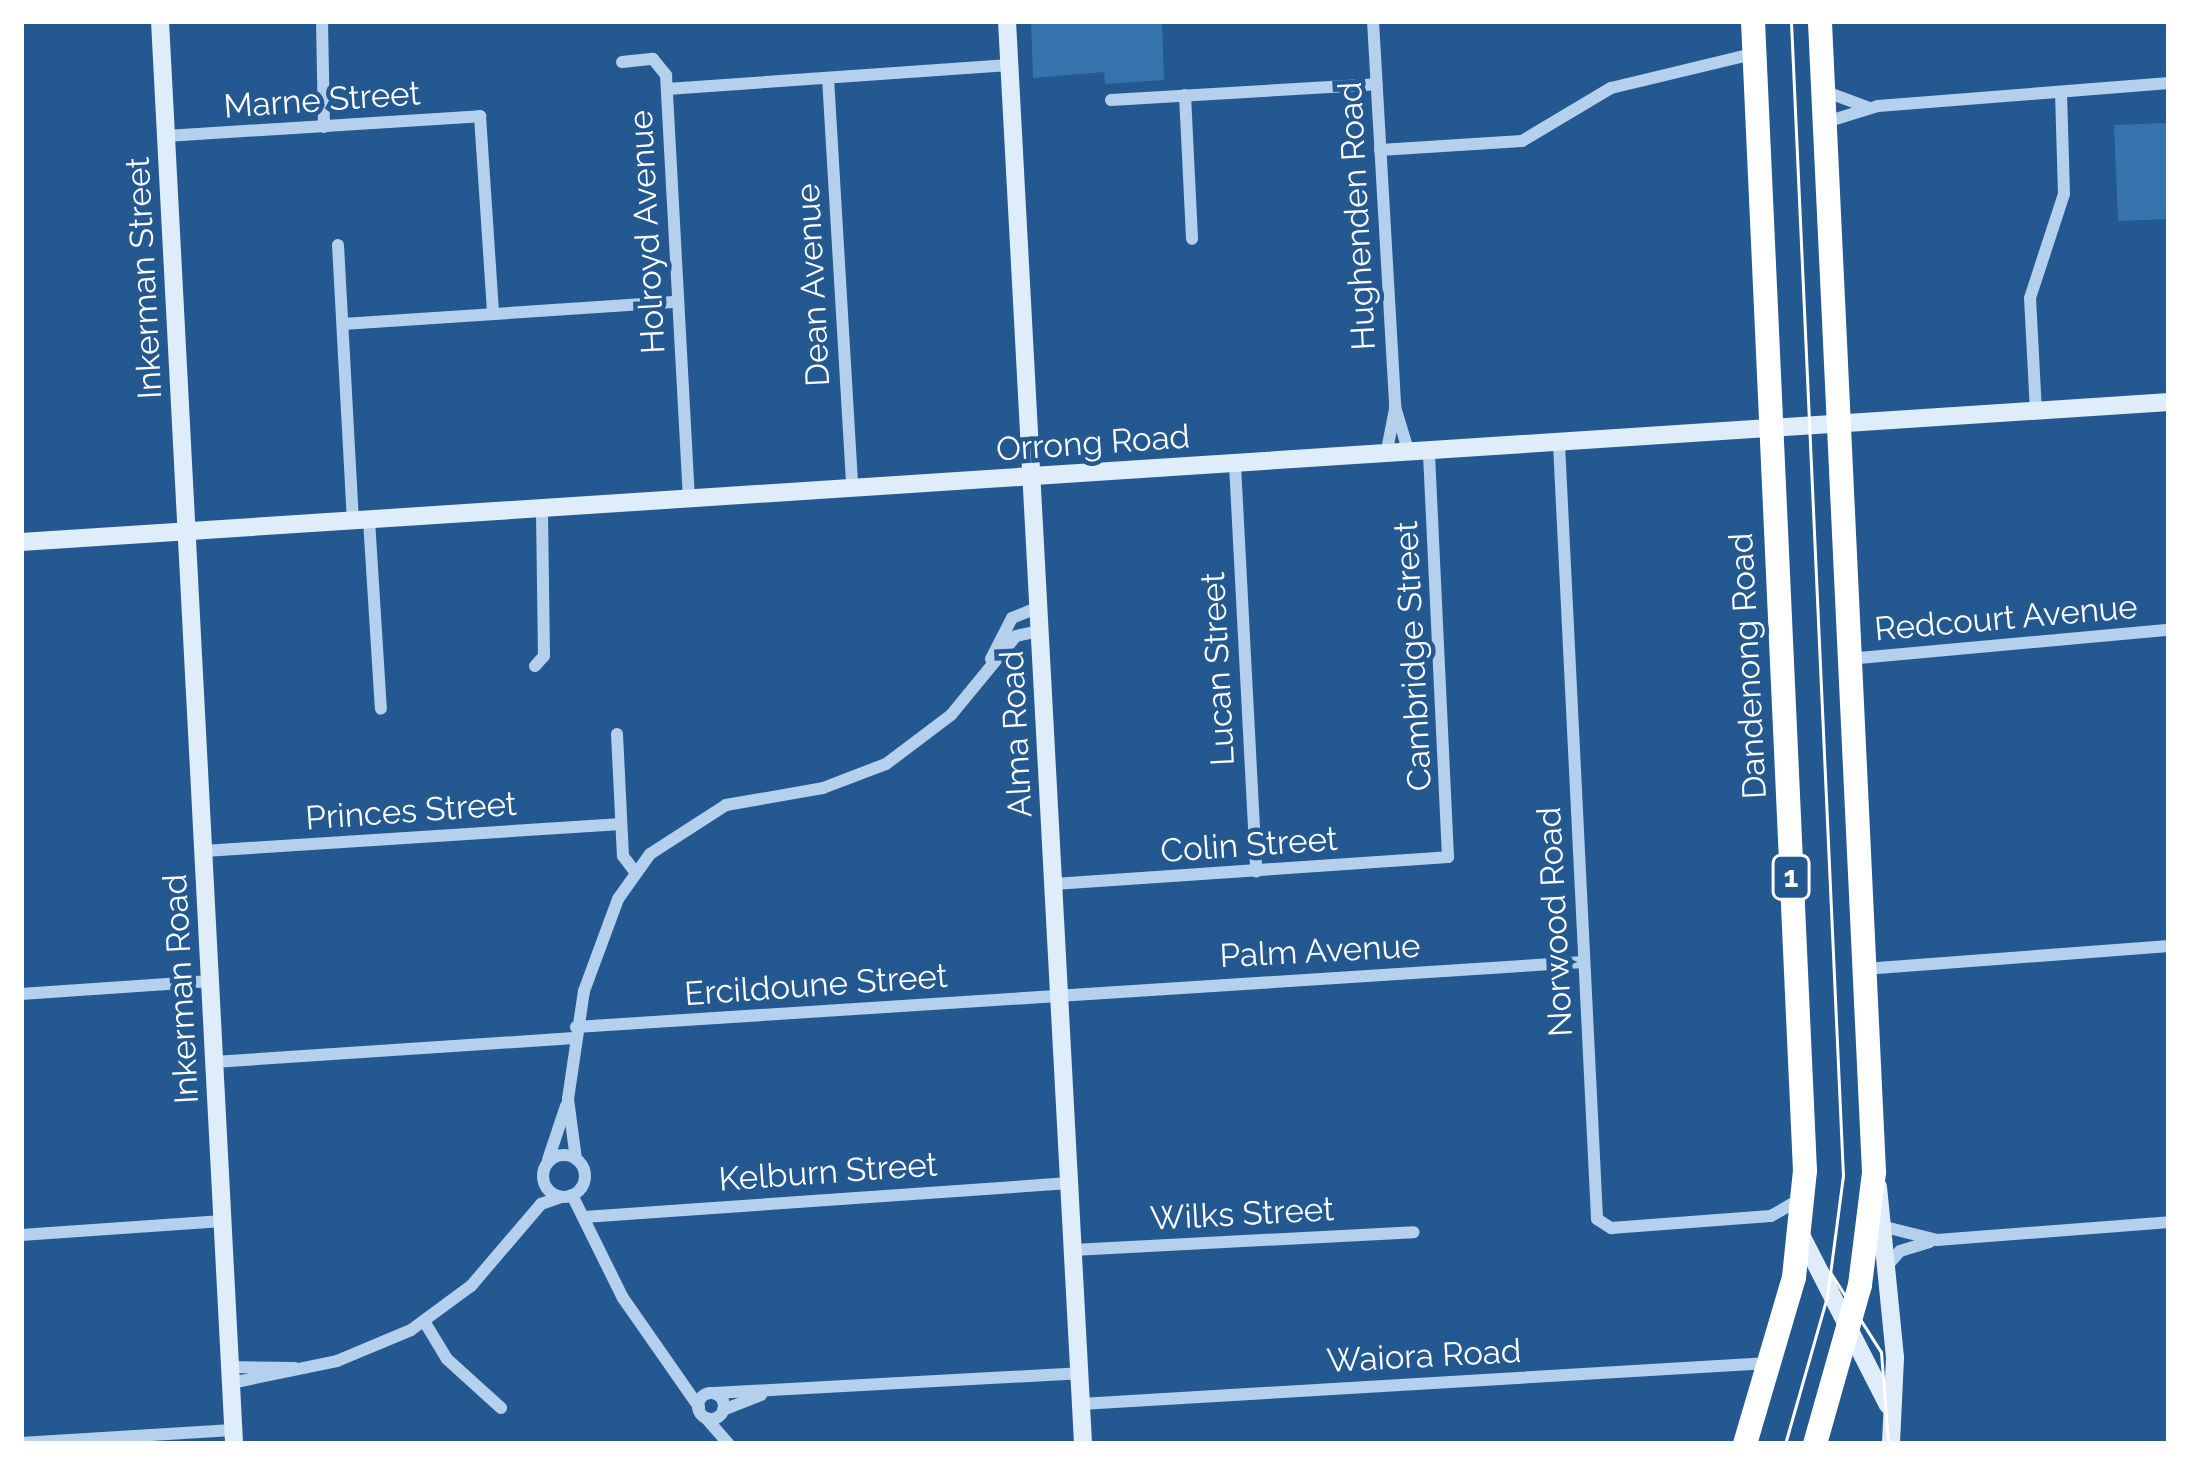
<!DOCTYPE html>
<style>
body{margin:0}
#map{position:relative;width:2190px;height:1465px;overflow:hidden;background:#235890;font-family:Raleway,sans-serif}
div>[style]{position:absolute}
.green>*{inset:0;background:#3773ad}
.street>*{height:12px;margin:-6px;padding:0 6px;transform-origin:6px;border-radius:6px;background:#b4d0ec}
.street>.ring{margin:-6px;padding:0;box-sizing:content-box;background:none;border:12px solid #b4d0ec;border-radius:50%}
.secondary>*{height:18px;margin:-9px;padding:0 9px;transform-origin:9px;border-radius:9px;background:#dfecf9}
.highway>*{height:24px;margin:-12px;padding:0 12px;transform-origin:12px;border-radius:12px;background:#fff}
.tram>*{height:3px;margin:-1.5px;padding:0 1.5px;transform-origin:1.5px;border-radius:1.5px;background:#fff}
span{translate:-50% -50%;white-space:nowrap;text-align:center;line-height:1.15;-webkit-text-stroke:9px #235890;paint-order:stroke}
.shield-label span{padding:3px 9px;background:#235890;border:3px solid;border-radius:9px;-webkit-text-stroke-width:0}
.shield-label{font-size:30px;color:#fff;font-weight:700}
.street-label{font-size:33px;color:#fff}
.frame{position:absolute;inset:0;border:24px solid #fff;pointer-events:none}
</style>
<div id="map">
<div class="green">
<div style="clip-path:polygon(1031px 21px,1162px 21px,1164px 80px,1105px 84px,1104px 72px,1033px 78px)"></div>
<div style="clip-path:polygon(2166px 123px,2169px 219px,2118px 221px,2114px 125px)"></div>
</div>
<div class="street">
<div style="left:322px;top:21px;width:106px;rotate:88.9deg"></div>
<div style="left:1373px;top:21px;width:387px;rotate:86.7deg"></div>
<div style="left:1395px;top:407px;width:48px;rotate:73.1deg"></div>
<div style="left:622px;top:62px;width:31px;rotate:-6deg"></div>
<div style="left:653px;top:59px;width:21px;rotate:51deg"></div>
<div style="left:666px;top:75px;width:426px;rotate:86.9deg"></div>
<div style="left:828px;top:78px;width:411px;rotate:86.6deg"></div>
<div style="left:667px;top:89px;width:343px;rotate:-4deg"></div>
<div style="left:1824px;top:91px;width:46px;rotate:20.4deg"></div>
<div style="left:1185px;top:95px;width:144px;rotate:87.2deg"></div>
<div style="left:1111px;top:100px;width:266px;rotate:-3.4deg"></div>
<div style="left:1826px;top:122px;width:54px;rotate:-17.1deg"></div>
<div style="left:1878px;top:106px;width:292px;rotate:-4.5deg"></div>
<div style="left:166px;top:136px;width:315px;rotate:-3.6deg"></div>
<div style="left:480px;top:116px;width:198px;rotate:86.2deg"></div>
<div style="left:1380px;top:150px;width:142px;rotate:-3.6deg"></div>
<div style="left:1522px;top:141px;width:104px;rotate:-30.8deg"></div>
<div style="left:1611px;top:88px;width:146px;rotate:-13.5deg"></div>
<div style="left:338px;top:245px;width:276px;rotate:86.9deg"></div>
<div style="left:343px;top:324px;width:335px;rotate:-3.8deg"></div>
<div style="left:2036px;top:412px;width:114px;rotate:-93deg"></div>
<div style="left:2030px;top:298px;width:109px;rotate:-71.9deg"></div>
<div style="left:2064px;top:194px;width:102px;rotate:-91.7deg"></div>
<div style="left:1559px;top:444px;width:776px;rotate:87.19deg"></div>
<div style="left:1597px;top:1219px;width:17px;rotate:33deg"></div>
<div style="left:1611px;top:1228px;width:160px;rotate:-4.3deg"></div>
<div style="left:1771px;top:1216px;width:34px;rotate:-30deg"></div>
<div style="left:1386px;top:455px;width:47px;rotate:-78.9deg"></div>
<div style="left:1235px;top:465px;width:407px;rotate:87deg"></div>
<div style="left:369px;top:520px;width:189px;rotate:86.4deg"></div>
<div style="left:991px;top:659px;width:46px;rotate:-62.9deg"></div>
<div style="left:1012px;top:618px;width:29px;rotate:-22deg"></div>
<div style="left:1848px;top:659px;width:322px;rotate:-5.2deg"></div>
<div style="left:535px;top:666px;width:13px;rotate:-48deg"></div>
<div style="left:544px;top:656px;width:147px;rotate:-90.8deg"></div>
<div style="left:617px;top:734px;width:122px;rotate:87.2deg"></div>
<div style="left:623px;top:856px;width:20px;rotate:53deg"></div>
<div style="left:204px;top:851px;width:418px;rotate:-3.7deg"></div>
<div style="left:1054px;top:884px;width:395px;rotate:-3.9deg"></div>
<div style="left:1448px;top:857px;width:405px;rotate:-92.7deg"></div>
<div style="left:1864px;top:969px;width:306px;rotate:-4.3deg"></div>
<div style="left:21px;top:994px;width:190px;rotate:-3.9deg"></div>
<div style="left:576px;top:1027px;width:1010px;rotate:-3.69deg"></div>
<div style="left:214px;top:1062px;width:361px;rotate:-3.8deg"></div>
<div class="ring" style="left:543px;top:1155px;width:30px;height:30px"></div>
<div style="left:576px;top:1159px;width:61px;rotate:-97.6deg"></div>
<div style="left:568px;top:1099px;width:109px;rotate:-81.6deg"></div>
<div style="left:584px;top:991px;width:98px;rotate:-69.7deg"></div>
<div style="left:618px;top:899px;width:55px;rotate:-54.6deg"></div>
<div style="left:650px;top:854px;width:90px;rotate:-32.8deg"></div>
<div style="left:726px;top:805px;width:98px;rotate:-9.9deg"></div>
<div style="left:823px;top:788px;width:67px;rotate:-20.9deg"></div>
<div style="left:886px;top:764px;width:81px;rotate:-37deg"></div>
<div style="left:951px;top:715px;width:102px;rotate:-50.6deg"></div>
<div style="left:1016px;top:636px;width:25px;rotate:-12deg"></div>
<div style="left:548px;top:1160px;width:57px;rotate:-71.6deg"></div>
<div style="left:572px;top:1195px;width:115px;rotate:63.7deg"></div>
<div style="left:623px;top:1298px;width:133px;rotate:55.1deg"></div>
<div style="left:584px;top:1217px;width:486px;rotate:-4deg"></div>
<div style="left:1885px;top:1227px;width:54px;rotate:14deg"></div>
<div style="left:1937px;top:1240px;width:233px;rotate:-4.4deg"></div>
<div style="left:21px;top:1235px;width:202px;rotate:-4deg"></div>
<div style="left:1073px;top:1250px;width:341px;rotate:-3deg"></div>
<div style="left:1887px;top:1266px;width:20px;rotate:-49deg"></div>
<div style="left:1900px;top:1251px;width:31px;rotate:-17deg"></div>
<div style="left:424px;top:1321px;width:44px;rotate:58.8deg"></div>
<div style="left:447px;top:1359px;width:73px;rotate:42.2deg"></div>
<div style="left:230px;top:1367px;width:65px;rotate:0.9deg"></div>
<div style="left:231px;top:1383px;width:108px;rotate:-11.7deg"></div>
<div style="left:337px;top:1361px;width:80px;rotate:-22.7deg"></div>
<div style="left:411px;top:1330px;width:74px;rotate:-36.3deg"></div>
<div style="left:471px;top:1286px;width:108px;rotate:-49.5deg"></div>
<div style="left:541px;top:1204px;width:21px;rotate:-19deg"></div>
<div style="left:714px;top:1393px;width:366px;rotate:-3.1deg"></div>
<div class="ring" style="left:698px;top:1393px;width:14px;height:14px"></div>
<div style="left:1081px;top:1404px;width:689px;rotate:-3.41deg"></div>
<div style="left:723px;top:1410px;width:41px;rotate:-21.5deg"></div>
<div style="left:706px;top:1418px;width:35px;rotate:49deg"></div>
<div style="left:21px;top:1443px;width:212px;rotate:-3.5deg"></div>
</div>
<div class="secondary">
<div style="left:160px;top:21px;width:1425px;rotate:87.02deg"></div>
<div style="left:1007px;top:21px;width:1425px;rotate:86.94deg"></div>
<div style="left:21px;top:542px;width:2153px;rotate:-3.73deg"></div>
<div style="left:1878px;top:1187px;width:172px;rotate:84.3deg"></div>
<div style="left:1895px;top:1358px;width:86px;rotate:92.7deg"></div>
<div style="left:1801px;top:1235px;width:191px;rotate:62.9deg"></div>
</div>
<div class="highway">
<div style="left:1745px;top:1444px;width:174px;rotate:-73.6deg"></div>
<div style="left:1794px;top:1277px;width:107px;rotate:-84.1deg"></div>
<div style="left:1805px;top:1171px;width:1151px;rotate:-92.59deg"></div>
<div style="left:1815px;top:1444px;width:165px;rotate:-74.2deg"></div>
<div style="left:1860px;top:1285px;width:114px;rotate:-82.9deg"></div>
<div style="left:1874px;top:1172px;width:1152px;rotate:-92.69deg"></div>
</div>
<div class="tram">
<div style="left:1830px;top:1272px;width:95px;rotate:57.5deg"></div>
<div style="left:1881px;top:1352px;width:92px;rotate:85.6deg"></div>
<div style="left:1785px;top:1444px;width:153px;rotate:-74.1deg"></div>
<div style="left:1827px;top:1297px;width:122px;rotate:-82.5deg"></div>
<div style="left:1843px;top:1176px;width:1156px;rotate:-92.58deg"></div>
</div>
<div class="shield-label">
<span style="left:1791px;top:877px">1</span>
</div>
<div class="street-label">
<span style="left:322px;top:100px;rotate:-4deg">Marne Street</span>
<span style="left:1357px;top:216px;rotate:-93deg">Hughenden Road</span>
<span style="left:647px;top:232px;rotate:-93deg">Holroyd Avenue</span>
<span style="left:144px;top:278px;rotate:-93deg">Inkerman Street</span>
<span style="left:813px;top:285px;rotate:-93deg">Dean Avenue</span>
<span style="left:1093px;top:443px;rotate:-4deg">Orrong Road</span>
<span style="left:2006px;top:618px;rotate:-5deg">Redcourt Avenue</span>
<span style="left:1413px;top:656px;rotate:-93deg">Cambridge Street</span>
<span style="left:1748px;top:666px;rotate:-93deg">Dandenong Road</span>
<span style="left:1218px;top:669px;rotate:-93deg">Lucan Street</span>
<span style="left:1016px;top:734px;rotate:-93deg">Alma Road</span>
<span style="left:411px;top:811px;rotate:-4deg">Princes Street</span>
<span style="left:1249px;top:845px;rotate:-4deg">Colin Street</span>
<span style="left:1555px;top:922px;rotate:-93deg">Norwood Road</span>
<span style="left:1320px;top:951px;rotate:-3deg">Palm Avenue</span>
<span style="left:816px;top:985px;rotate:-4deg">Ercildoune Street</span>
<span style="left:181px;top:989px;rotate:-93deg">Inkerman Road</span>
<span style="left:828px;top:1172px;rotate:-4deg">Kelburn Street</span>
<span style="left:1242px;top:1214px;rotate:-3deg">Wilks Street</span>
<span style="left:1424px;top:1356px;rotate:-3deg">Waiora Road</span>
</div>
<div class="frame"></div>
</div>
